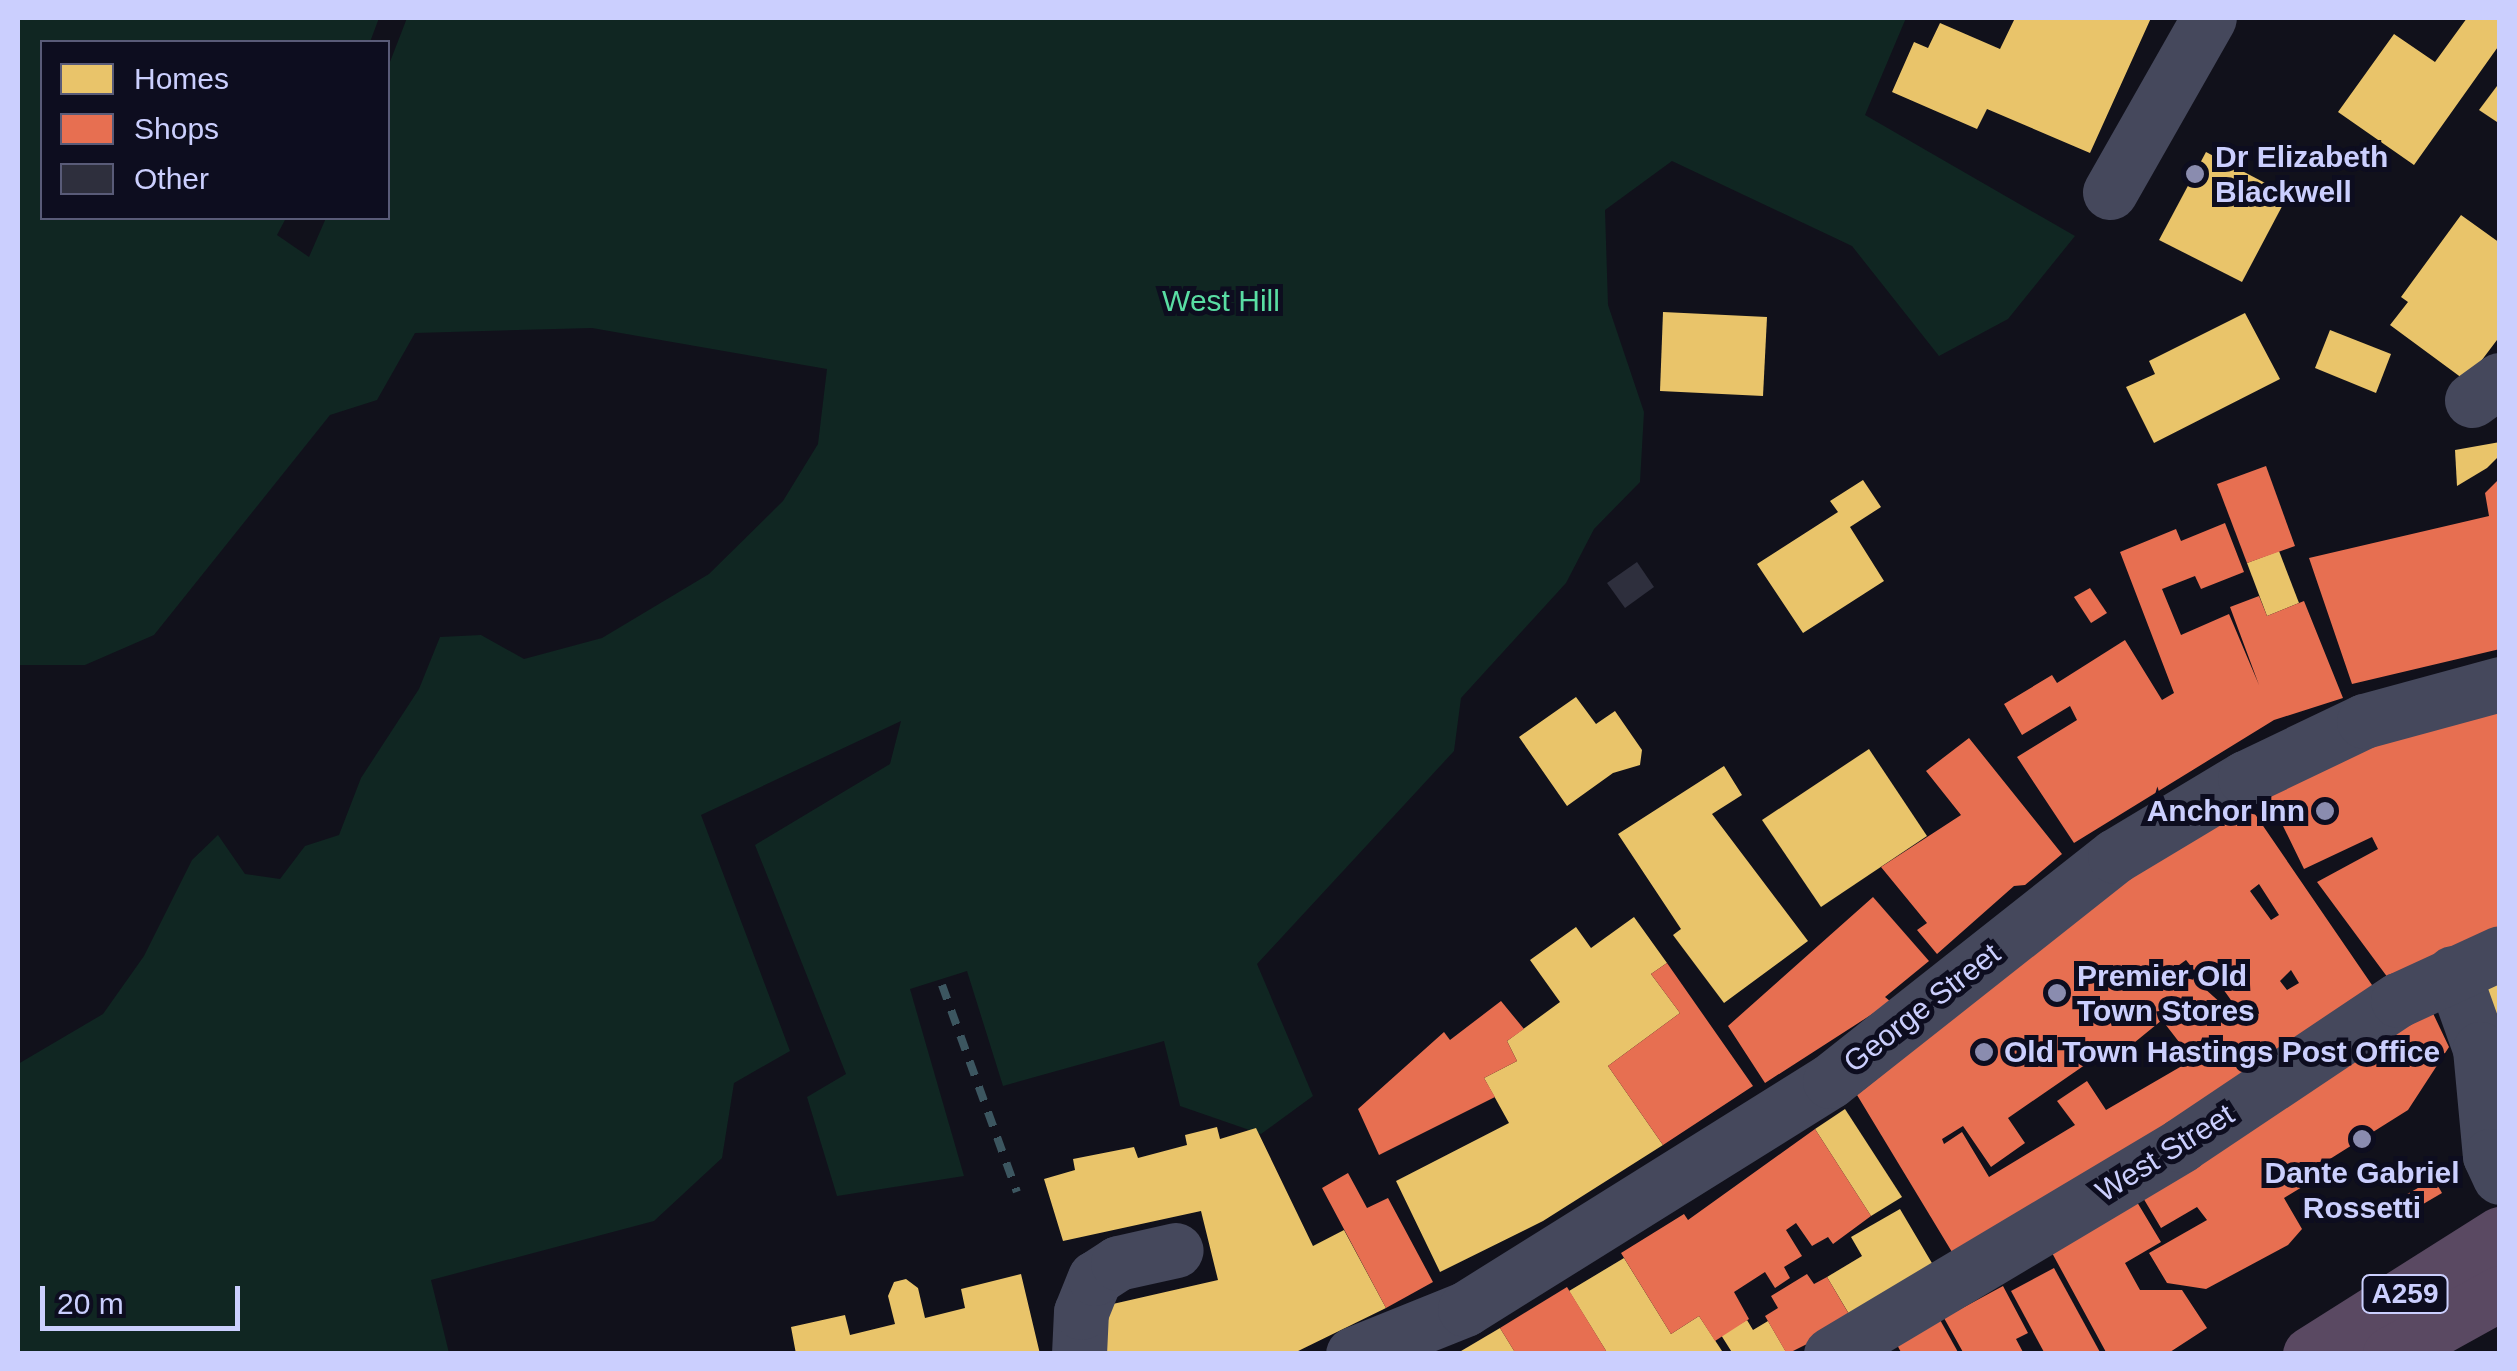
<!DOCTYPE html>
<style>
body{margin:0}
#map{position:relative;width:2517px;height:1371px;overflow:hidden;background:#11111b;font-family:Helvetica,sans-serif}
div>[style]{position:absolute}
.green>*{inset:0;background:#102622}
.homes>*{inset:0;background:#e9c46a}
.shops>*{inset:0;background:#e76f51}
.building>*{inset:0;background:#2e2f3d}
.minor>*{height:55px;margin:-27.5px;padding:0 27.5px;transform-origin:27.5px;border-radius:27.5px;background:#45485c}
.highway>*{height:55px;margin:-27.5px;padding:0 27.5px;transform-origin:27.5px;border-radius:27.5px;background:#5a4962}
.rail>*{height:8px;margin-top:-4px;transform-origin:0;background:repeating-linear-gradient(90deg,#3c5660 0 15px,transparent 0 27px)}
.dots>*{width:28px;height:28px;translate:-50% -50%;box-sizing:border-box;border:5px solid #0d0d1f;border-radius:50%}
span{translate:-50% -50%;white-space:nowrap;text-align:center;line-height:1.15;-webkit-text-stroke:10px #0d0d1f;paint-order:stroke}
.shield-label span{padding:2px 8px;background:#0d0d1f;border:2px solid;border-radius:8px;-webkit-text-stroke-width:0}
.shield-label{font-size:28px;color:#cbcffe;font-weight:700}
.poi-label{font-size:30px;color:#cbcffe;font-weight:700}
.left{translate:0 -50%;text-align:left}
.right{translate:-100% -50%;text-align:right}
.park-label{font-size:30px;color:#59dda3}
.street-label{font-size:30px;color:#cbcffe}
.frame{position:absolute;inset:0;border:20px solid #cbcffe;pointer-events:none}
.legend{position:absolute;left:40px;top:40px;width:350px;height:180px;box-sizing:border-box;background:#0d0d1f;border:2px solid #595b78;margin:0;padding:12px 18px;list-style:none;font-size:30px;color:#cbcffe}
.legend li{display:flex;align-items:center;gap:20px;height:50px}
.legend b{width:50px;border:2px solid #595b78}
.scale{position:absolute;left:40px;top:1286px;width:200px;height:45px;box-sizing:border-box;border:5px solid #cbcffe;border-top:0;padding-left:12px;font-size:30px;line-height:35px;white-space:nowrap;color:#cbcffe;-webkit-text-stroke:8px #0d0d1f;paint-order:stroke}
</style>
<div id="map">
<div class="green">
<div style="clip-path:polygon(18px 18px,379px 18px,370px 42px,42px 42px,42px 218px,286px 218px,277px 235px,309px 257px,326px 218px,388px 218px,388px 67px,407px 18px,1906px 18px,1865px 115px,2075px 236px,2008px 319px,1939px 356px,1852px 246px,1672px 161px,1605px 210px,1608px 305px,1644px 412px,1640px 482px,1594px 529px,1566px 583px,1461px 698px,1454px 751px,1257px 964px,1313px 1096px,1261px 1134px,1180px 1106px,1164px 1041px,1003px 1086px,967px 971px,910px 989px,964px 1176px,837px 1196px,807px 1097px,846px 1074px,755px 845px,890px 764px,901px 721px,701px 815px,790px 1051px,734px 1083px,722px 1158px,654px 1221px,431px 1280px,449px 1353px,18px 1353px,18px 1064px,103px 1014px,144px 956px,192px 860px,218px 835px,245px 874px,280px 879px,305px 846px,339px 835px,361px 778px,419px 689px,440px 637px,481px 635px,524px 659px,602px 638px,709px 574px,783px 501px,818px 444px,827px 369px,592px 328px,415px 333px,377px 400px,330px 415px,154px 635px,85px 665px,18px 665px)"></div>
</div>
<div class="homes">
<div style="clip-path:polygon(2015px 18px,2151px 18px,2090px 153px,1987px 109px,1977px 129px,1892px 92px,1914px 42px,1928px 48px,1940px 23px,2000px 49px)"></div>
<div style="clip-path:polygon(2467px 18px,2500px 18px,2500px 44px,2414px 165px,2338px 112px,2394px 34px,2435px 62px)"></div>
<div style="clip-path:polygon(2500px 82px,2500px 124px,2479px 110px)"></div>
<div style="clip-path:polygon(2206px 152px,2288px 195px,2242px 282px,2159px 240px)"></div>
<div style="clip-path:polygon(2461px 215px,2500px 243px,2500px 336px,2466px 381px,2390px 325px,2408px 302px,2401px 297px)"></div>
<div style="clip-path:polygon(1663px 312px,1767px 317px,1763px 396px,1660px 391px)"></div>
<div style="clip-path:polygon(2245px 313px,2280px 379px,2154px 443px,2126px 387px,2155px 374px,2149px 361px)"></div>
<div style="clip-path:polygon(2330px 330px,2391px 354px,2376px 393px,2315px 368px)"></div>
<div style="clip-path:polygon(2500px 442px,2500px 455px,2487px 468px,2457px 486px,2455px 450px)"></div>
<div style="clip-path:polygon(1863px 480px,1881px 507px,1850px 527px,1884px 581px,1803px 633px,1757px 564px,1838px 512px,1830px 501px)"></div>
<div style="clip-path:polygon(2279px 551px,2299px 603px,2267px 616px,2247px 563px)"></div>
<div style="clip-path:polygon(1576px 697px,1596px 724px,1615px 711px,1642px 750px,1640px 765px,1613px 773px,1567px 806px,1519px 737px)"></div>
<div style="clip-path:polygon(1869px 749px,1927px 836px,1821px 907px,1762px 820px)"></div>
<div style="clip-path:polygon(1724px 766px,1742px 795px,1712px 814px,1808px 941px,1724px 1003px,1673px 935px,1681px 929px,1618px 834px)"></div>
<div style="clip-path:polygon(1634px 917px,1667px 963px,1651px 974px,1680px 1013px,1608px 1066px,1663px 1145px,1543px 1221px,1440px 1272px,1396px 1181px,1509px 1123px,1484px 1078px,1517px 1061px,1507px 1041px,1560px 1002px,1530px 960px,1576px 927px,1591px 948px)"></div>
<div style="clip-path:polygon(2500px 982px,2500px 1036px,2480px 990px)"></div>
<div style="clip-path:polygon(1845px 1109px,1902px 1197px,1871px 1216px,1815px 1129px)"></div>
<div style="clip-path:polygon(1217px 1127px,1220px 1139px,1256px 1128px,1313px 1246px,1344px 1230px,1386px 1308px,1292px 1354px,1098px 1354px,1104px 1306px,1218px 1280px,1201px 1211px,1063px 1241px,1044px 1179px,1075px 1170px,1073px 1159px,1134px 1147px,1138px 1158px,1187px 1145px,1185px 1135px)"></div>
<div style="clip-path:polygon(1900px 1209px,1939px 1275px,1855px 1324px,1827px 1277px,1862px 1256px,1851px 1237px)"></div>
<div style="clip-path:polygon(1624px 1258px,1671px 1334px,1699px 1316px,1724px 1354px,1608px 1354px,1569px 1291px)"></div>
<div style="clip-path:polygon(1021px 1274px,1040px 1354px,796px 1354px,791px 1327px,845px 1315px,850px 1335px,895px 1324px,888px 1296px,894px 1282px,906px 1279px,918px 1288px,925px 1318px,965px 1308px,961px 1289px)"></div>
<div style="clip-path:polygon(1747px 1320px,1753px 1330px,1768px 1321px,1786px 1352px,1733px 1354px,1721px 1335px)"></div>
<div style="clip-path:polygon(1500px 1328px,1516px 1354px,1456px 1354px)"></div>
</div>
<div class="shops">
<div style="clip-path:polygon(2266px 466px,2295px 546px,2247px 563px,2217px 484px)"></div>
<div style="clip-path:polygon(2500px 478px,2500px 649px,2352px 684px,2309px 558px,2489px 516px,2485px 493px)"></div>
<div style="clip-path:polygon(2225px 523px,2244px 572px,2201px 589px,2195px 576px,2162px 589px,2181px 635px,2229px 614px,2259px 685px,2230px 607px,2259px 596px,2267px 616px,2304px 601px,2343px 698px,2274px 720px,2074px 843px,2017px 757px,2077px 720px,2070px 706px,2022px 735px,2004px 704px,2052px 675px,2057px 683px,2125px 640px,2162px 700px,2174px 693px,2120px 552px,2176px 529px,2181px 541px)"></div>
<div style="clip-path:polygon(2090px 588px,2107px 613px,2091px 623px,2074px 597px)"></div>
<div style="clip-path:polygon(2500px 708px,2500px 937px,2391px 982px,2317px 882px,2378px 849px,2372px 837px,2304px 869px,2266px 791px,2337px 757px)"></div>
<div style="clip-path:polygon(1969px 738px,2062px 854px,2025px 885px,2014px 886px,1937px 954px,1917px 930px,1927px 923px,1881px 867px,1961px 815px,1926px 771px)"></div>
<div style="clip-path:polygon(evenodd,2246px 801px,2372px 985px,2371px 1007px,1955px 1257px,1857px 1095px,2113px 890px,2246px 801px,2259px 884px,2279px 915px,2271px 920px,2250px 891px,2259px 884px,2246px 801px,2186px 960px,2201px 979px,2211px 972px,2238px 1010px,2233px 1014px,2184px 970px,2179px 973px,2175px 968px,2186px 960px,2246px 801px,2291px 970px,2299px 983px,2287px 990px,2280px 981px,2291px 970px,2246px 801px,2162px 1020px,2186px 1051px,2180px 1055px,2187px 1063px,2106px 1110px,2087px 1081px,2057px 1101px,2075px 1125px,1989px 1177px,1962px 1132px,1944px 1144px,1942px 1139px,1963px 1126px,1991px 1167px,2025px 1143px,2008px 1118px,2095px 1058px,2118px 1056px,2162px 1020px)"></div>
<div style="clip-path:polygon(1873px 897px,1929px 961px,1885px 997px,1891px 1002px,1765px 1083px,1728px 1026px)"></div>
<div style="clip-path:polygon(1667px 963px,1753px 1086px,1663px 1145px,1608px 1066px,1680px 1013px,1651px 974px)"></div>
<div style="clip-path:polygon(1501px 1001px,1524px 1029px,1507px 1041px,1517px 1061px,1484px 1078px,1495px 1097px,1379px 1155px,1358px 1109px,1444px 1032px,1450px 1040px)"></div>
<div style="clip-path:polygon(2430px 1007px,2449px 1047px,2408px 1110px,2314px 1169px,2312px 1181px,2284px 1198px,2302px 1229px,2288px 1245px,2206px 1289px,2167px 1283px,2149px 1253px,2207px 1220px,2197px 1207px,2161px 1228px,2139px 1191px)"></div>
<div style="clip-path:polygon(1815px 1129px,1871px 1216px,1833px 1244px,1828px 1237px,1812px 1246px,1796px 1223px,1786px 1230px,1802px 1256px,1784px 1267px,1790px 1278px,1775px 1288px,1765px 1272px,1734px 1292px,1749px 1319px,1715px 1341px,1699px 1316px,1671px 1334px,1621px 1253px,1684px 1214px,1688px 1220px)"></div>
<div style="clip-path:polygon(1348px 1173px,1367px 1208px,1388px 1198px,1433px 1282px,1386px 1308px,1322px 1188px)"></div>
<div style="clip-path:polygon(2434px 1179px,2442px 1193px,2401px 1217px,2393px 1202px)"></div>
<div style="clip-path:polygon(2137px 1202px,2161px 1242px,2125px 1263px,2140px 1290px,2182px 1290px,2207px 1328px,2167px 1354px,2107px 1354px,2051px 1251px)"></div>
<div style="clip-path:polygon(2054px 1268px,2101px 1354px,2045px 1354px,2011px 1291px)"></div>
<div style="clip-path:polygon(1807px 1274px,1814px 1284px,1827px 1277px,1853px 1321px,1787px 1354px,1765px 1316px,1778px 1308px,1771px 1296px)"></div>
<div style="clip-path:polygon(2003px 1286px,2028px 1333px,2016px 1339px,2024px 1354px,1964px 1354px,1944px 1318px)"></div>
<div style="clip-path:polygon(1567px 1287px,1608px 1354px,1516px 1354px,1500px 1328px)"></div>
<div style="clip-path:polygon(1939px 1318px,1959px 1354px,1902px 1354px,1896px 1343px)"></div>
</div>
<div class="building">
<div style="clip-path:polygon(1637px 562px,1654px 587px,1625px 608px,1607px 583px)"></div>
</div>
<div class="minor">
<div style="left:2110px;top:192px;width:200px;rotate:-60.4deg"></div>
<div style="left:2472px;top:400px;width:34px;rotate:-36deg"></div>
<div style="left:2453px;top:973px;width:81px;rotate:70.4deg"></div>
<div style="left:2480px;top:1049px;width:107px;rotate:84.7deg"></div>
<div style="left:2490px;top:1156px;width:23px;rotate:65deg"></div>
<div style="left:1079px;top:1354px;width:42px;rotate:-87.3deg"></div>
<div style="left:1081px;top:1312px;width:37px;rotate:-68deg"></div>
<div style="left:1095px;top:1278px;width:27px;rotate:-33deg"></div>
<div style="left:1118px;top:1263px;width:59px;rotate:-12.6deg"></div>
<div style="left:1353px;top:1354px;width:121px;rotate:-21.9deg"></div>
<div style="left:1465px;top:1309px;width:430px;rotate:-32deg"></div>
<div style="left:1830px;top:1081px;width:363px;rotate:-38.3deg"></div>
<div style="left:2115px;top:856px;width:152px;rotate:-31deg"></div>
<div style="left:2245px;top:778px;width:132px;rotate:-25.6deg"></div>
<div style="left:2364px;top:721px;width:141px;rotate:-15.2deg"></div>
<div style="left:1831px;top:1354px;width:408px;rotate:-30.8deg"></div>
<div style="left:2181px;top:1145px;width:261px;rotate:-33.8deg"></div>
<div style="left:2398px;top:1000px;width:112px;rotate:-24.7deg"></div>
</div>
<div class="highway">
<div style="left:2310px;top:1354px;width:225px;rotate:-32.3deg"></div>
<div style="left:2390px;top:1354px;width:126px;rotate:-29deg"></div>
</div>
<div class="rail">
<div style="left:942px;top:985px;width:220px;rotate:70.1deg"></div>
</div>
<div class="dots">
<div style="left:2195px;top:174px;background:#8a8caf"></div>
<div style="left:2325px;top:811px;background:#8a8caf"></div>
<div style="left:2057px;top:993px;background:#8a8caf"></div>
<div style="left:1984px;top:1052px;background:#8a8caf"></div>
<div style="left:2362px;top:1139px;background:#8a8caf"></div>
</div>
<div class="shield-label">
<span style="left:2405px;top:1294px">A259</span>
</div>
<div class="poi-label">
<span class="left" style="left:2215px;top:174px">Dr Elizabeth<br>Blackwell</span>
<span class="right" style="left:2305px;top:811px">Anchor Inn</span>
<span class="left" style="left:2077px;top:993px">Premier Old<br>Town Stores</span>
<span class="left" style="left:2004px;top:1052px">Old Town Hastings Post Office</span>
<span style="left:2362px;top:1190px">Dante Gabriel<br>Rossetti</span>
</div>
<div class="park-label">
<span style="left:1221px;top:301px">West Hill</span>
</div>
<div class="street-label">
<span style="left:1922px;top:1008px;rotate:-38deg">George Street</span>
<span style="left:2165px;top:1153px;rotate:-32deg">West Street</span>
</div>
<div class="frame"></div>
<ul class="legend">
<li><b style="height:28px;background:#e9c46a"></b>Homes</li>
<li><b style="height:28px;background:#e76f51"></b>Shops</li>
<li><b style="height:28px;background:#2e2f3d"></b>Other</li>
</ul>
<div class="scale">20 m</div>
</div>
